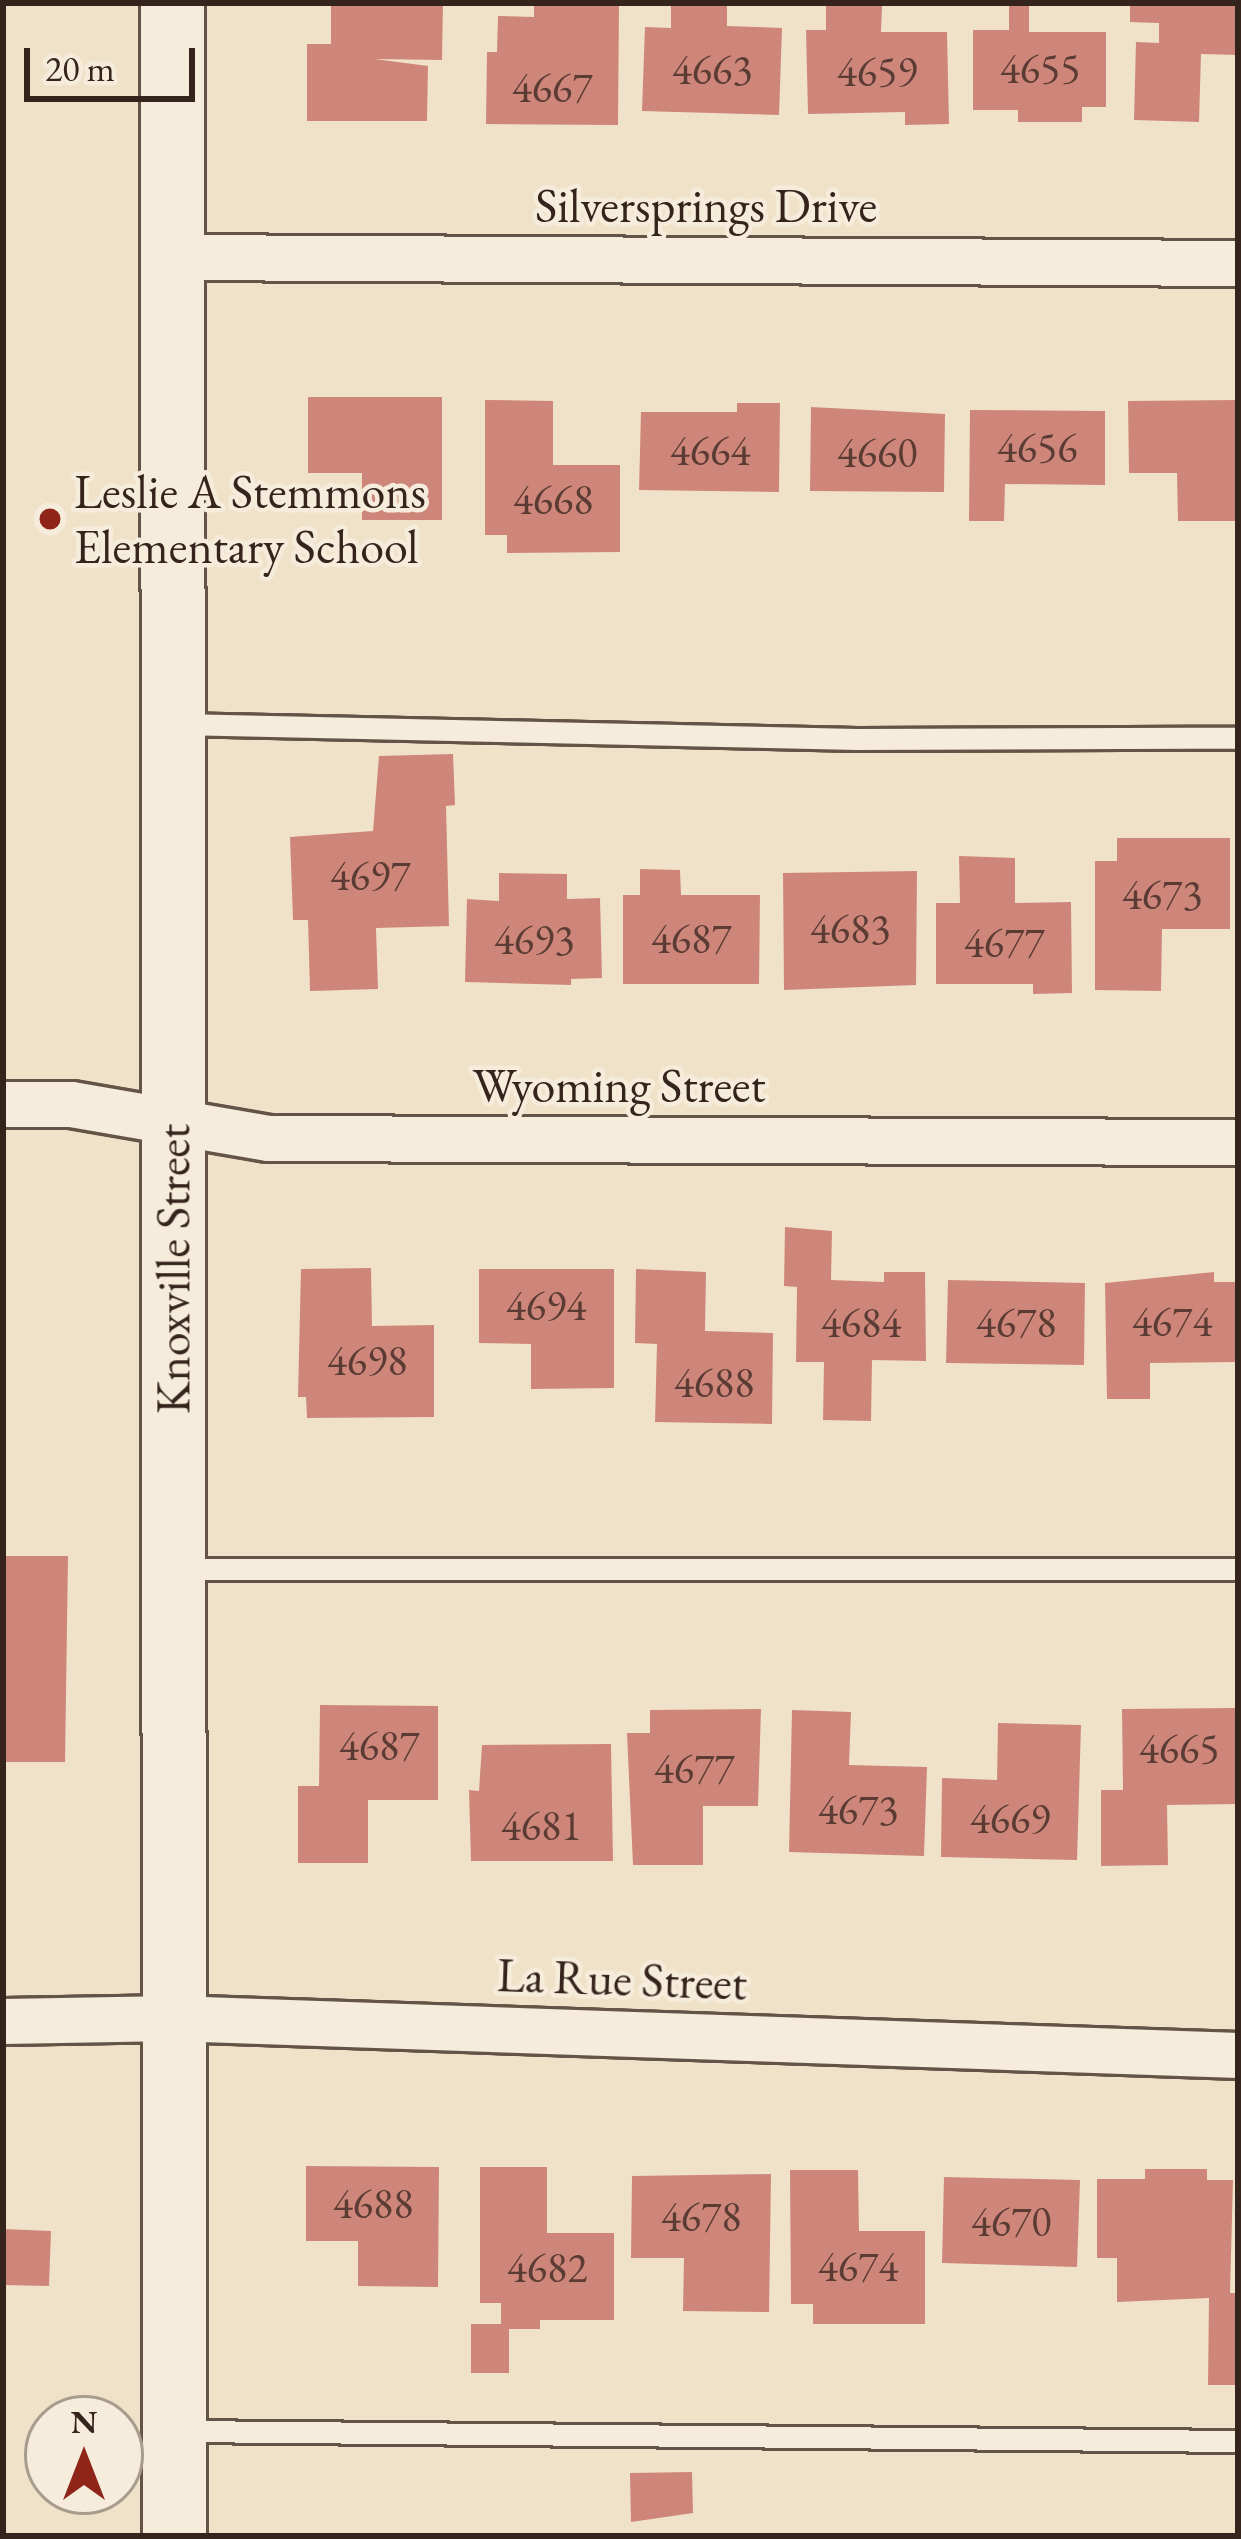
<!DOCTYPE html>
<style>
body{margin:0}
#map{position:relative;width:1241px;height:2539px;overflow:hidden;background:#f0e2c8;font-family:"EB Garamond",serif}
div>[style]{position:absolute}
.building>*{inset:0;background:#cf867a}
.roads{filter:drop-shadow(3px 0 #635447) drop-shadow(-3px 0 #635447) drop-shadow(0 3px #635447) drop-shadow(0 -3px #635447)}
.lane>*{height:21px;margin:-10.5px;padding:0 10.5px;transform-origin:10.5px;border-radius:10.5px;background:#f5ecdb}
.street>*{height:45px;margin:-22.5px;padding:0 22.5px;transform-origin:22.5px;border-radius:22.5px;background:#f5ecdb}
.secondary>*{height:63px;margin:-31.5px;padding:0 31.5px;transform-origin:31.5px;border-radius:31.5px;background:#f5ecdb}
.dots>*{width:33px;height:33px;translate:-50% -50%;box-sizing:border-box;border:6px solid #f5ecdb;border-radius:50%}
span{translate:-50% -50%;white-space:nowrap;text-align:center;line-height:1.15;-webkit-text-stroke:9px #f5ecdb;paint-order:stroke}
.number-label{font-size:42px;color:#5b3c34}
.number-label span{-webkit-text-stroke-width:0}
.street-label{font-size:48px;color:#34241c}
.poi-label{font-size:48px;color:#34241c}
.left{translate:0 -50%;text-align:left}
.frame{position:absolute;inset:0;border:6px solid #34241c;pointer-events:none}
.north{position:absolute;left:24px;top:2395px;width:120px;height:120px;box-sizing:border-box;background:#f5ecdb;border:3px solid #a89c8f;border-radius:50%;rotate:0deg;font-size:33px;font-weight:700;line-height:48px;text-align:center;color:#34241c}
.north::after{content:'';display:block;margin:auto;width:42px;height:54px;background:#8f2418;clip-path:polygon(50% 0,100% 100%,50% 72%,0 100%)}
.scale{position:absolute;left:24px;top:48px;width:171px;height:54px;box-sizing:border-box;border:6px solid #34241c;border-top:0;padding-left:15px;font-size:36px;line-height:42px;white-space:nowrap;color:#34241c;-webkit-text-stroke:9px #f5ecdb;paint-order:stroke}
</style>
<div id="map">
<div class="building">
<div style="clip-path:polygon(331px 3px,443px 3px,442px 60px,375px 59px,428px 66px,427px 121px,307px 121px,307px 44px,331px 44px)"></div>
<div style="clip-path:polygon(534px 3px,619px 3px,618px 125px,486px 124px,487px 52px,497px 52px,498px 16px,534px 17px)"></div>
<div style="clip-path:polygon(671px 3px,727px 3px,727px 26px,782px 28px,779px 115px,642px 111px,645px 27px,671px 28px)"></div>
<div style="clip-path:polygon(1009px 3px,1029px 3px,1029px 32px,1106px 32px,1106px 107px,1082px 107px,1082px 122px,1018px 122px,1018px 110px,973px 110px,973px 30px,1009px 30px)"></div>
<div style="clip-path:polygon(1130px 3px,1238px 3px,1238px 55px,1201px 54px,1199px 122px,1134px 120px,1136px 42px,1159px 43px,1159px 23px,1130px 22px)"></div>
<div style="clip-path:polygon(826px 5px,882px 6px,881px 32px,947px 32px,949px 124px,905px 125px,905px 112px,808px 114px,806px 30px,826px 30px)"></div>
<div style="clip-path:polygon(308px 397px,442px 397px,442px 520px,362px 520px,362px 473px,308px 473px)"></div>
<div style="clip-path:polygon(485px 400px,553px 401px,553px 465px,620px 465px,620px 552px,507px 553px,507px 535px,485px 535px)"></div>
<div style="clip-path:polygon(1238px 400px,1238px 521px,1178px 521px,1177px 473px,1129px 473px,1128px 401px)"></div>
<div style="clip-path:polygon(737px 403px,780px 403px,779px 492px,639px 490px,641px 412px,737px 412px)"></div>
<div style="clip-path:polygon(811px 407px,945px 414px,944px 492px,810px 491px)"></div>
<div style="clip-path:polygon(970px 410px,1105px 411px,1105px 485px,1005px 484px,1004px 521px,969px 521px)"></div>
<div style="clip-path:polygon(453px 754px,455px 805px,446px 806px,449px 926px,376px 928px,378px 989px,310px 991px,308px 920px,293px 920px,290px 837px,373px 831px,379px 756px)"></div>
<div style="clip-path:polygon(1117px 838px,1230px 838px,1230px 929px,1162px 929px,1161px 991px,1095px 990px,1095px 861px,1117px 861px)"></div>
<div style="clip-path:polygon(959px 856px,1015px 858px,1015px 903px,1071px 902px,1072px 993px,1033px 994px,1033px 984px,936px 984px,936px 903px,960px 903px)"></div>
<div style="clip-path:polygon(640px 869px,680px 870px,681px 895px,760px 895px,759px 984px,623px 984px,623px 895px,640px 895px)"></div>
<div style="clip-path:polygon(917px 871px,916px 985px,784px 990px,783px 873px)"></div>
<div style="clip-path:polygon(499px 873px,567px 874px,567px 899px,600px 898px,602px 978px,571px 979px,571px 985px,465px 982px,467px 899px,499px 901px)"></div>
<div style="clip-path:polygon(785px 1227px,832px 1231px,831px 1280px,884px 1282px,884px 1272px,925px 1272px,926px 1361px,872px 1360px,871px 1421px,823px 1420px,824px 1362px,796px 1362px,797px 1287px,784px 1286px)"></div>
<div style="clip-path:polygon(371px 1268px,372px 1326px,434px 1325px,434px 1417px,307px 1418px,306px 1397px,298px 1397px,301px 1269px)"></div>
<div style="clip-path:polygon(479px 1269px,614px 1269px,614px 1388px,531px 1389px,531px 1344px,479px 1343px)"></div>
<div style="clip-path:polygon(636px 1269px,706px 1272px,705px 1331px,773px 1333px,772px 1424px,655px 1422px,657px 1344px,635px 1343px)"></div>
<div style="clip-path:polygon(1214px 1272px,1214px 1282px,1238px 1282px,1238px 1362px,1150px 1363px,1150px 1399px,1107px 1399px,1105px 1283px)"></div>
<div style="clip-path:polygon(948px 1280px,1085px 1283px,1084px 1365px,946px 1363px)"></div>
<div style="clip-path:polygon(3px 1556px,68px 1556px,65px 1762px,3px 1762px)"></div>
<div style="clip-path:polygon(320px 1705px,438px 1706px,438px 1800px,368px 1800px,368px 1863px,298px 1863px,298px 1786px,319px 1786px)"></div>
<div style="clip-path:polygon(1235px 1708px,1237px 1804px,1167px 1805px,1168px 1865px,1101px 1866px,1101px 1790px,1123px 1790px,1122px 1709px)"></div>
<div style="clip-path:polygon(761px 1709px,758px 1806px,703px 1806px,703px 1865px,633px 1865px,627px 1733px,650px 1733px,650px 1710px)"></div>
<div style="clip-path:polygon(792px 1710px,851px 1712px,849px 1765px,927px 1767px,924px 1856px,789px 1852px)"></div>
<div style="clip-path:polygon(998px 1723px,1081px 1725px,1077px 1860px,941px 1857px,942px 1778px,997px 1780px)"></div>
<div style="clip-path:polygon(611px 1744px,613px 1861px,471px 1861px,469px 1790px,479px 1791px,482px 1745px)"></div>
<div style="clip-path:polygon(306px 2166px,439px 2167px,438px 2287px,358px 2286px,358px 2241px,306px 2241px)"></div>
<div style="clip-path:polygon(480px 2167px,547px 2167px,547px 2233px,614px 2233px,614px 2320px,540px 2320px,540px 2329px,509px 2329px,509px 2373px,471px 2373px,471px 2324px,501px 2324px,501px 2303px,480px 2303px)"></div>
<div style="clip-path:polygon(1145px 2169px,1207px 2169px,1207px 2180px,1233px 2180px,1230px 2293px,1238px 2293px,1238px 2385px,1208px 2385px,1209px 2298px,1117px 2302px,1117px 2258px,1097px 2258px,1097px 2179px,1145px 2179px)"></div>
<div style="clip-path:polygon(790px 2170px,858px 2170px,859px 2231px,925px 2231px,925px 2324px,813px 2324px,813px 2304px,791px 2304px)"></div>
<div style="clip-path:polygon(771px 2174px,769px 2312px,683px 2311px,684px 2258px,631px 2258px,632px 2176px)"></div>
<div style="clip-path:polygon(944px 2177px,1080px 2180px,1077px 2267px,942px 2263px)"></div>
<div style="clip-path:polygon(3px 2229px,51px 2231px,49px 2286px,3px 2285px)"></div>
<div style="clip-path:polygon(692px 2472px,693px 2513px,631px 2522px,630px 2473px)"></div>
</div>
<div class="roads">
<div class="lane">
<div style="left:179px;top:724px;width:678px;rotate:1.27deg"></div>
<div style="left:857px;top:739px;width:381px;rotate:-0.2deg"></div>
<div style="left:180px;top:1569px;width:1058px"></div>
<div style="left:180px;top:2431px;width:1058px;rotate:0.54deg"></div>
</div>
<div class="street">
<div style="left:173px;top:257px;width:1065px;rotate:0.32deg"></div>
<div style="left:3px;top:1104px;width:68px"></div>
<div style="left:71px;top:1104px;width:200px;rotate:9.8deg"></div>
<div style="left:268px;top:1138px;width:970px;rotate:0.24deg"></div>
<div style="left:3px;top:2021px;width:170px;rotate:-1deg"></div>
<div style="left:173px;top:2018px;width:1066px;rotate:1.99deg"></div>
</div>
<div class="secondary">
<div style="left:172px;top:3px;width:2533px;rotate:89.95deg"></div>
</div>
</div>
<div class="dots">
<div style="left:50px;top:519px;background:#8f2418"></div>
</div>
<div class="number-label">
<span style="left:1040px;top:69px">4655</span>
<span style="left:712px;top:70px">4663</span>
<span style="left:877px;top:72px">4659</span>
<span style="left:552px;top:88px">4667</span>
<span style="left:1037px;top:448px">4656</span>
<span style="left:710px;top:451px">4664</span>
<span style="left:877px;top:453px">4660</span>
<span style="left:553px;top:500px">4668</span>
<span style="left:370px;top:876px">4697</span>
<span style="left:1162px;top:895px">4673</span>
<span style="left:850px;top:929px">4683</span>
<span style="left:691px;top:939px">4687</span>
<span style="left:534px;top:940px">4693</span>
<span style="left:1004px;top:943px">4677</span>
<span style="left:546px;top:1306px">4694</span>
<span style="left:1172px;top:1322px">4674</span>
<span style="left:861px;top:1323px">4684</span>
<span style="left:1016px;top:1323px">4678</span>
<span style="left:367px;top:1361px">4698</span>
<span style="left:714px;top:1383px">4688</span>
<span style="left:379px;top:1746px">4687</span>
<span style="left:1179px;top:1749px">4665</span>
<span style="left:694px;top:1769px">4677</span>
<span style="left:858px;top:1810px">4673</span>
<span style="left:1010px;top:1819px">4669</span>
<span style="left:541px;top:1826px">4681</span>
<span style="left:373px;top:2204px">4688</span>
<span style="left:701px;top:2217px">4678</span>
<span style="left:1011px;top:2222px">4670</span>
<span style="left:858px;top:2267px">4674</span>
<span style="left:547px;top:2268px">4682</span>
</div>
<div class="street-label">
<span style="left:706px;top:206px">Silversprings Drive</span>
<span style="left:619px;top:1086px">Wyoming Street</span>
<span style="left:173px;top:1269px;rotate:-90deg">Knoxville Street</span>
<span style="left:622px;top:1979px;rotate:2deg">La Rue Street</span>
</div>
<div class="poi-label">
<span class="left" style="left:74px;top:519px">Leslie A Stemmons<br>Elementary School</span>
</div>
<div class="frame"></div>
<div class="north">N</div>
<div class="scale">20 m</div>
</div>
